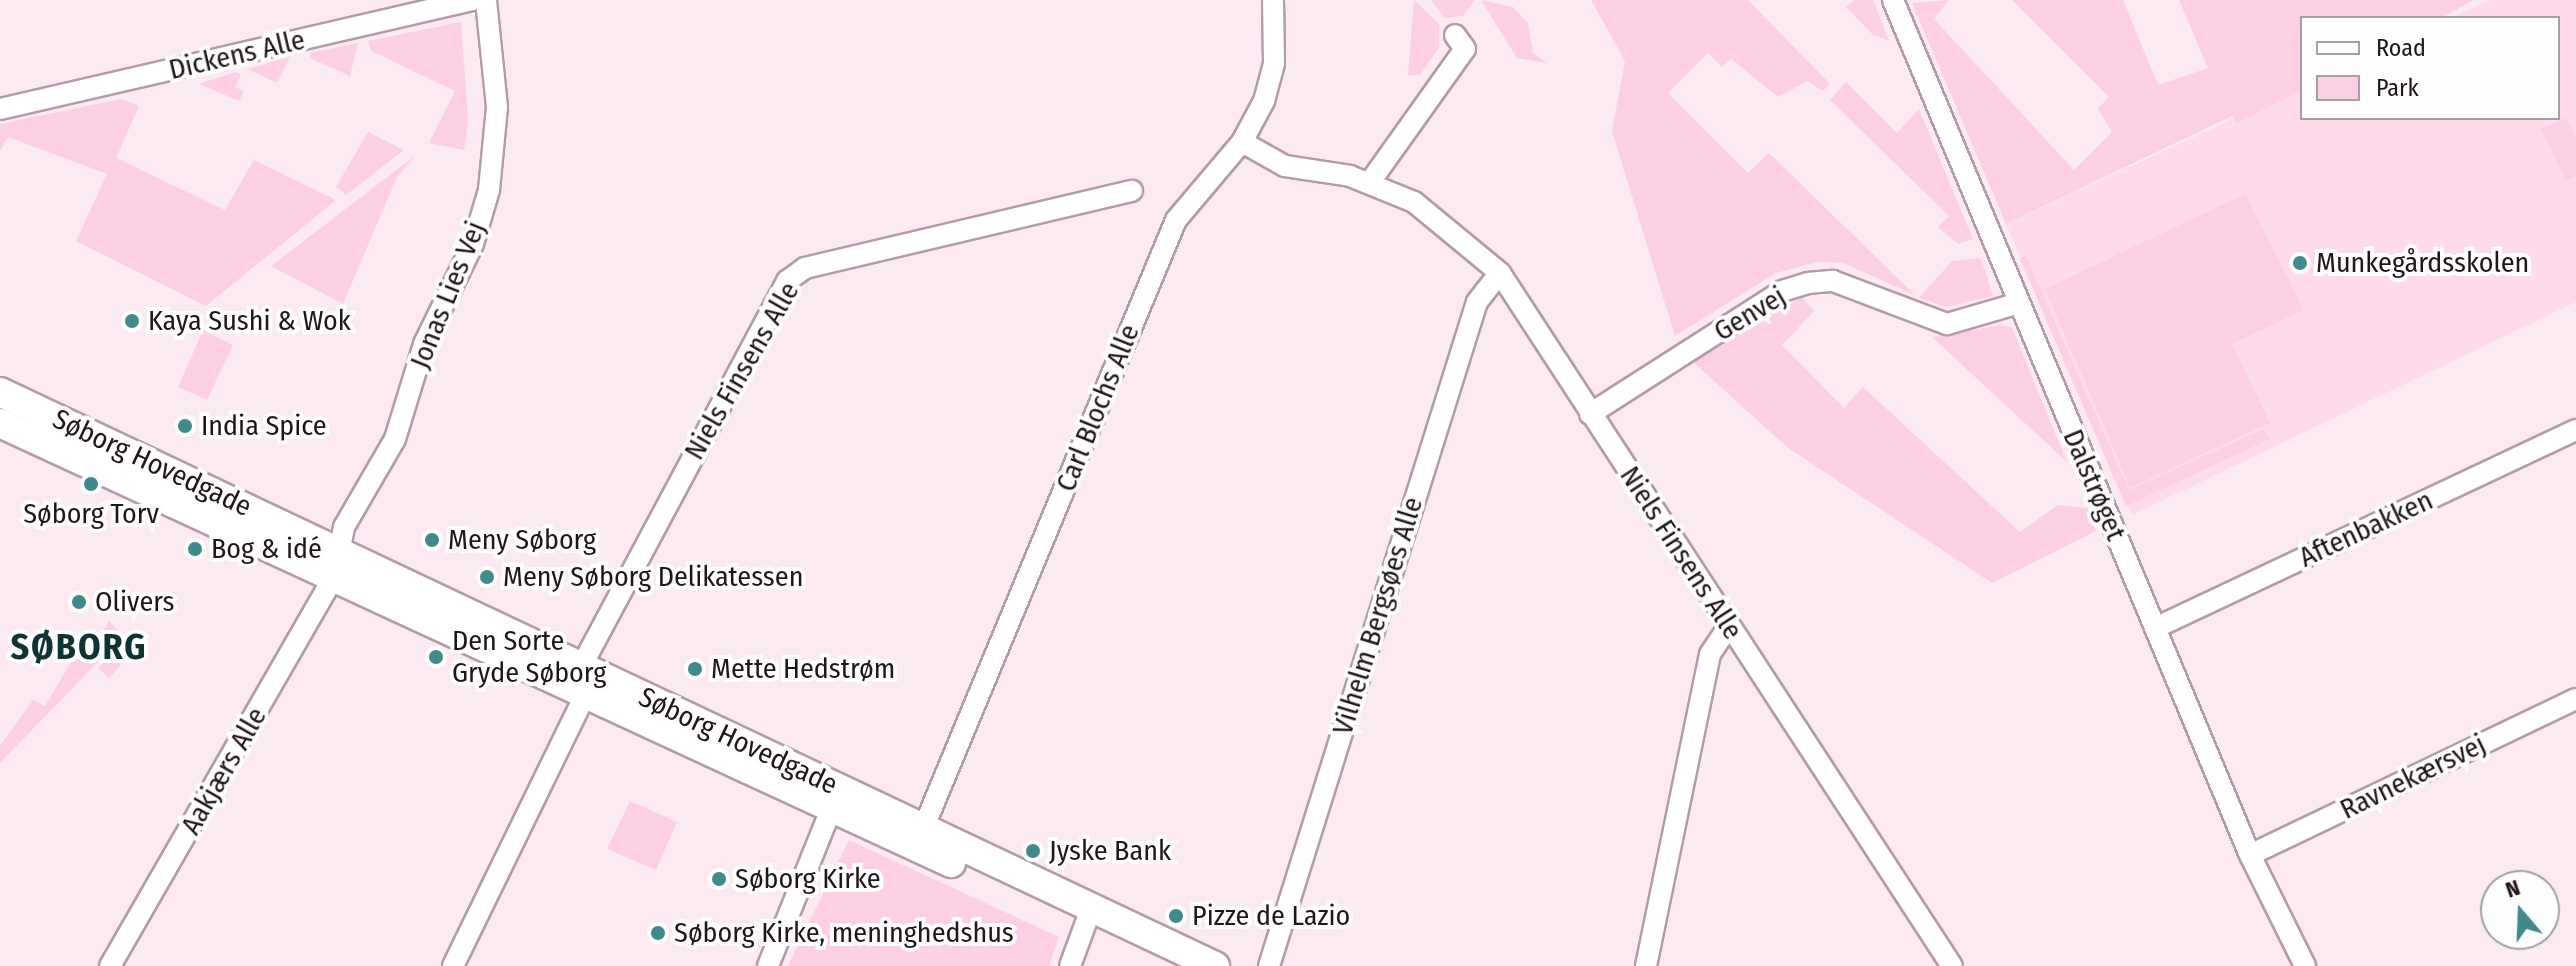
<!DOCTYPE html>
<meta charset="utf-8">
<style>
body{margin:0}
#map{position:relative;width:2576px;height:966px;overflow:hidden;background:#fceaf2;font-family:"Fira Sans Condensed",sans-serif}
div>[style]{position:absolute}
.built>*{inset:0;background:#ffdaeb}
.green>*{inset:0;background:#fccfe5}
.roads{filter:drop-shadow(2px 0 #b59aa7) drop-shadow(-2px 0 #b59aa7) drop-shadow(0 2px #b59aa7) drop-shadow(0 -2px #b59aa7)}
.street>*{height:20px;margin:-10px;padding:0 10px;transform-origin:10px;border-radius:10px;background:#fff}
.secondary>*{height:28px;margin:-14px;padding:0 14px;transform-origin:14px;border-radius:14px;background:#fff}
.dots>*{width:22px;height:22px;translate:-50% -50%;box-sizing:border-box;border:4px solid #fdfdfd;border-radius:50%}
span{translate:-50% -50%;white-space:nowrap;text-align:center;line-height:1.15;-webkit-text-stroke:8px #fdfdfd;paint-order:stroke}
.street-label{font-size:28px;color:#1f151a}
.poi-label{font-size:28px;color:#1f151a}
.left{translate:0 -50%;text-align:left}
.district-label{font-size:36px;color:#0f3233;font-weight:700;letter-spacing:2px}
.legend{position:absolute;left:2300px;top:16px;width:260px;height:104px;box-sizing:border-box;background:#fdfdfd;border:2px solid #a4a0a2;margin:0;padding:10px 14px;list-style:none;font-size:24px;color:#1f151a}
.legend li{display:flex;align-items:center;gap:16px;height:40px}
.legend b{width:40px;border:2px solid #a4a0a2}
.north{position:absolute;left:2480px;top:870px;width:80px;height:80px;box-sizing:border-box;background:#fdfdfd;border:2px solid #a4a0a2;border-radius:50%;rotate:341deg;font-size:22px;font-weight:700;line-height:32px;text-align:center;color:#1f151a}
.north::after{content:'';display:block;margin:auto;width:28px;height:36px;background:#418a8c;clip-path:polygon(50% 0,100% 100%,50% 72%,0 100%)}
</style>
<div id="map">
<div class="built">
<div style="clip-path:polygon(2490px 0,2576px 0,2576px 302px,2132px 515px,2006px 224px,2302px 87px,2302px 118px,2558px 118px,2558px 18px,2452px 18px)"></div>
</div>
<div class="green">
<div style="clip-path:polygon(1414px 0,1439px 24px,1439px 48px,1420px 75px,1408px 75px)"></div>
<div style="clip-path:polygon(1431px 0,1475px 0,1463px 16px,1445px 18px)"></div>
<div style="clip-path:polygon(1481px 0,1513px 7px,1528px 23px,1533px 53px,1547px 63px,1517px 58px)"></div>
<div style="clip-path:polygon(1591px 0,1748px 0,1830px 84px,1822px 91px,1808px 81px,1778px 97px,1731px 59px,1722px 67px,1708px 53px,1668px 93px,1748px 173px,1769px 153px,1915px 295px,1843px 263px,1817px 262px,1776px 273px,1675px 336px,1612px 131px,1625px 61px)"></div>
<div style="clip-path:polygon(1854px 0,1873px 0,1889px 41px,1873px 35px,1846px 7px)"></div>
<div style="clip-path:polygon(1949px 0,1934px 19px,2074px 170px,2112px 132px,2098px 109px,2109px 97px,2012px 0,2123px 0,2158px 85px,2208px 68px,2179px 0,2474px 0,2441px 18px,2302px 18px,2302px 91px,2236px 123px,2232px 116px,2006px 224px,1912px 3px)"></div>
<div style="clip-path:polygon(461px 22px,468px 121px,464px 150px,429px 143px,455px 91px,371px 51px,368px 41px)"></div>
<div style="clip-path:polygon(358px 43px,350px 76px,310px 58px,310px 53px)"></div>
<div style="clip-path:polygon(290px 57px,277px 83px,248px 69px)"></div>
<div style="clip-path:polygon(235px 72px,241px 74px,235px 87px,244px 91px,239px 101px,199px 84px)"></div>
<div style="clip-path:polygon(1846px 82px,1897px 133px,1919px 109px,1973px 239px,1958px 244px,1938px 227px,1949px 216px,1830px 100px)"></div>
<div style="clip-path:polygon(121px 99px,139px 106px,116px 158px,225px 210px,254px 160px,336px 200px,206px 306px,76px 241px,107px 174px,8px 137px,0 151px,0 124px)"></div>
<div style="clip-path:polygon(2566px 118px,2576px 138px,2576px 175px,2566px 180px,2541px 129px)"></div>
<div style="clip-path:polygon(368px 132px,404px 150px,346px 195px,336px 187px)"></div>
<div style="clip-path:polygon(416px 155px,397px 177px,343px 304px,271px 266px)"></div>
<div style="clip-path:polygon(2245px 194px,2304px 310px,2232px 344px,2270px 423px,2130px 488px,2045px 289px)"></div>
<div style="clip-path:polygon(2025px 254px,2129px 490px,2263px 429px,2270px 439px,2126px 506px,2020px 259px)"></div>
<div style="clip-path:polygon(1981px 258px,1993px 296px,1946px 307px,1919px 298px,1952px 261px)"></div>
<div style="clip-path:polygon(1802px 297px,1814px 311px,1782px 345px,1844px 408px,1863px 387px,2020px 532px,2058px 505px,2088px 508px,2096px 531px,1992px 583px,1787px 447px,1693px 362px)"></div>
<div style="clip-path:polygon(2001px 325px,2012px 328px,2067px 462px,1932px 337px)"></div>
<div style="clip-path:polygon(203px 330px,233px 345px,207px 400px,178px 387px)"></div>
<div style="clip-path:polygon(109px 621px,123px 636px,0 763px,0 746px,33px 700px,45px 706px,74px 657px,84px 662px)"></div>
<div style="clip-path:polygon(135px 631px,144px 639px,109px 678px,98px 668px)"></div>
<div style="clip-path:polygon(630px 801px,677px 822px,656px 870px,607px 849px)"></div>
<div style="clip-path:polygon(849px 840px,1059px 937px,1049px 966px,788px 966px)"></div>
</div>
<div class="roads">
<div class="street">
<div style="left:1893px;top:0;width:927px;rotate:67.34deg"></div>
<div style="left:2250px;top:855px;width:124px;rotate:63.6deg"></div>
<div style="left:0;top:109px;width:485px;rotate:-13deg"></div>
<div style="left:1242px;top:142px;width:49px;rotate:29.2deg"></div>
<div style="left:1285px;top:166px;width:66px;rotate:8.7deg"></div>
<div style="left:1350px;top:176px;width:69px;rotate:22.1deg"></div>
<div style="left:1414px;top:202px;width:112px;rotate:39.5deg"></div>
<div style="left:1500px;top:273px;width:827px;rotate:56.89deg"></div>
<div style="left:1370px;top:182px;width:163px;rotate:-54.5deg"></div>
<div style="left:1465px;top:49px;width:17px;rotate:-126deg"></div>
<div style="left:1590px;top:414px;width:228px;rotate:-32.6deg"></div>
<div style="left:1782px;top:291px;width:27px;rotate:-17deg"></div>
<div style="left:1808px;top:283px;width:25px;rotate:-5deg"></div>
<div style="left:1833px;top:281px;width:122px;rotate:20.7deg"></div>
<div style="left:1947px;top:324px;width:72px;rotate:-16.2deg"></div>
<div style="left:2155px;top:628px;width:465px;rotate:-25.2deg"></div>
<div style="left:923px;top:829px;width:659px;rotate:-67.44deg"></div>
<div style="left:1176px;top:220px;width:102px;rotate:-49.8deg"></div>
<div style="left:1242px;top:142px;width:47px;rotate:-61.8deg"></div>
<div style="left:1264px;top:101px;width:39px;rotate:-75deg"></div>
<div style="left:1274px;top:63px;width:63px;rotate:-90.9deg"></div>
<div style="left:2250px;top:855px;width:361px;rotate:-25.6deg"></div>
<div style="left:110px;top:966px;width:451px;rotate:-60.1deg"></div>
<div style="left:335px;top:575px;width:49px;rotate:-79.4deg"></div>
<div style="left:344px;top:527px;width:102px;rotate:-59.9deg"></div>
<div style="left:395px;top:439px;width:99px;rotate:-73deg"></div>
<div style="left:424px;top:344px;width:111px;rotate:-63.9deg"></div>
<div style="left:473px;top:244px;width:56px;rotate:-73.5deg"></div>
<div style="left:489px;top:190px;width:83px;rotate:-84.5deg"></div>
<div style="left:497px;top:107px;width:108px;rotate:-95.9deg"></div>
<div style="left:453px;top:966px;width:306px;rotate:-64deg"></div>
<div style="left:587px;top:691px;width:25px;rotate:-104deg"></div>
<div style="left:581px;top:667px;width:438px;rotate:-61.9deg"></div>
<div style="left:787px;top:281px;width:22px;rotate:-36deg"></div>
<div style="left:805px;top:268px;width:336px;rotate:-13.3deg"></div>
<div style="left:768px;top:966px;width:169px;rotate:-68.1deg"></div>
<div style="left:1070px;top:966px;width:61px;rotate:-69.8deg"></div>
<div style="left:1269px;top:966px;width:696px;rotate:-72.61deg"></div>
<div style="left:1477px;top:302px;width:37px;rotate:-52deg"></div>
<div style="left:1646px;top:966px;width:318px;rotate:-78.4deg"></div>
<div style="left:1710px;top:654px;width:34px;rotate:-56deg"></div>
</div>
<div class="secondary">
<div style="left:0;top:392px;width:1344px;rotate:25.29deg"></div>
<div style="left:0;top:423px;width:1048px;rotate:24.83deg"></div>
</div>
</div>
<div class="dots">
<div style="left:2300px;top:263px;background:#418a8c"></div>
<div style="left:132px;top:321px;background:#418a8c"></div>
<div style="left:185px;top:426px;background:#418a8c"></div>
<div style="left:91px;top:484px;background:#418a8c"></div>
<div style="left:432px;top:540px;background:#418a8c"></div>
<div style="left:195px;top:549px;background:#418a8c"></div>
<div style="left:487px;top:577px;background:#418a8c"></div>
<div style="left:79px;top:602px;background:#418a8c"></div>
<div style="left:436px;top:657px;background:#418a8c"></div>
<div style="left:695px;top:669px;background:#418a8c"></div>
<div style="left:1033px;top:851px;background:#418a8c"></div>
<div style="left:719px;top:879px;background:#418a8c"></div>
<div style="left:1176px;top:916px;background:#418a8c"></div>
<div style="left:658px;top:933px;background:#418a8c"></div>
</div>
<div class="street-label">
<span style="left:237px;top:55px;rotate:-13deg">Dickens Alle</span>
<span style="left:448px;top:295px;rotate:-68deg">Jonas Lies Vej</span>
<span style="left:1750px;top:314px;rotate:-31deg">Genvej</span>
<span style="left:742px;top:371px;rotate:-60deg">Niels Finsens Alle</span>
<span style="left:1098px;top:408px;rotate:-68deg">Carl Blochs Alle</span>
<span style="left:152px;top:463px;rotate:25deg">Søborg Hovedgade</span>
<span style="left:2094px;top:485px;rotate:67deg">Dalstrøget</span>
<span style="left:2366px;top:529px;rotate:-25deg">Aftenbakken</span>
<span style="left:1681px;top:553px;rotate:57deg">Niels Finsens Alle</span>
<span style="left:1378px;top:616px;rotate:-73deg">Vilhelm Bergsøes Alle</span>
<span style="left:738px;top:741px;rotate:25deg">Søborg Hovedgade</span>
<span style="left:224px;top:771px;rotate:-60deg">Aakjærs Alle</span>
<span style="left:2413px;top:777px;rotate:-26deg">Ravnekærsvej</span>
</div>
<div class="poi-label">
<span class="left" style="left:2316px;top:263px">Munkegårdsskolen</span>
<span class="left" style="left:148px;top:321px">Kaya Sushi &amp; Wok</span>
<span class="left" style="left:201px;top:426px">India Spice</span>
<span style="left:91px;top:514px">Søborg Torv</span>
<span class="left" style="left:448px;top:540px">Meny Søborg</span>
<span class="left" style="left:211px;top:549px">Bog &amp; idé</span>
<span class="left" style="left:503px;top:577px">Meny Søborg Delikatessen</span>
<span class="left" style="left:95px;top:602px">Olivers</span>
<span class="left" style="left:452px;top:657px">Den Sorte<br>Gryde Søborg</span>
<span class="left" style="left:711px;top:669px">Mette Hedstrøm</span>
<span class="left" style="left:1049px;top:851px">Jyske Bank</span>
<span class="left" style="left:735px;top:879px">Søborg Kirke</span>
<span class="left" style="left:1192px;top:916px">Pizze de Lazio</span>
<span class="left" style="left:674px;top:933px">Søborg Kirke, meninghedshus</span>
</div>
<div class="district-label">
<span style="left:79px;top:648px">SØBORG</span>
</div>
<ul class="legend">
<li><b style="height:10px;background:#fff"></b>Road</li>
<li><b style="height:22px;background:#fccfe5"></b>Park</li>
</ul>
<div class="north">N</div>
</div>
